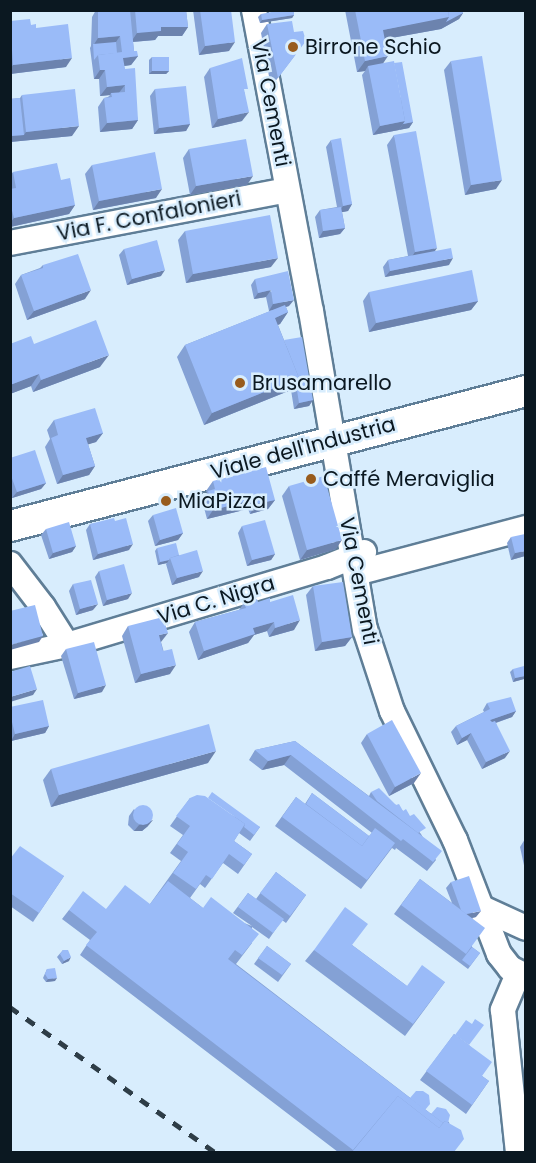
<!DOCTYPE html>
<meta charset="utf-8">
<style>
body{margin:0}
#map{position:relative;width:536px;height:1163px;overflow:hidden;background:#d8edfd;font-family:Poppins,sans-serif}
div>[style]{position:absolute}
.roads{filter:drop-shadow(2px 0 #5f7e97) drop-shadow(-2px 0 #5f7e97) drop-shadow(0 2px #5f7e97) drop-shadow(0 -2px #5f7e97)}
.minor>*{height:24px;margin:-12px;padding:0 12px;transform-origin:12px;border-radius:12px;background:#fff}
.major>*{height:30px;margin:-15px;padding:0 15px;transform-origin:15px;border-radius:15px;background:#fff}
.rail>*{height:4.5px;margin-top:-2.25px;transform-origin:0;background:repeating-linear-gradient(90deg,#2e3d47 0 10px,transparent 0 20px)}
.wall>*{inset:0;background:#84a1d5}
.shaded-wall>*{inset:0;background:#6c83ae}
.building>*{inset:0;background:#9abbf8}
.round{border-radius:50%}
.dots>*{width:16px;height:16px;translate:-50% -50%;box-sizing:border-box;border:3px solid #d8edfd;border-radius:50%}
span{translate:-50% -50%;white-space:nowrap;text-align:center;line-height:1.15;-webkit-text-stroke:5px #d8edfd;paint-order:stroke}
.poi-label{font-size:21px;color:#0b1821}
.left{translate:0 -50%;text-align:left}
.street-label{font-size:21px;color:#0b1821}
.frame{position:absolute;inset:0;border:12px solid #0b1821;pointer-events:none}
</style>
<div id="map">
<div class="roads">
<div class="minor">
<div style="left:254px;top:10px;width:306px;rotate:79.3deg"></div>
<div style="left:311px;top:311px;width:323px;rotate:80.4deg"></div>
<div style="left:365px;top:629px;width:86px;rotate:71.8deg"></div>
<div style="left:392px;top:711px;width:144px;rotate:64deg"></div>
<div style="left:455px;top:840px;width:122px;rotate:68.9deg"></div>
<div style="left:499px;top:954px;width:18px;rotate:52deg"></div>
<div style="left:510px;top:968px;width:18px;rotate:27deg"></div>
<div style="left:10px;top:243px;width:282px;rotate:-10.8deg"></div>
<div style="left:10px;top:564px;width:54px;rotate:52.5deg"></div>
<div style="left:43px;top:607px;width:45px;rotate:57.7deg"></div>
<div style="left:356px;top:573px;width:176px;rotate:-14.8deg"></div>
<div style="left:10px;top:657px;width:58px;rotate:-11.9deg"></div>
<div style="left:67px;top:645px;width:271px;rotate:-16.7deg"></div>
<div style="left:327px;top:567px;width:40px;rotate:-22deg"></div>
<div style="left:482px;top:908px;width:48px;rotate:24.4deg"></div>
<div style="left:518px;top:974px;width:39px;rotate:113deg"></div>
<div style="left:503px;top:1010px;width:143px;rotate:84deg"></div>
</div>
<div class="major">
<div style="left:10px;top:526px;width:533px;rotate:-14.66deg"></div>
</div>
</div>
<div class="rail">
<div style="left:10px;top:1007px;width:251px;rotate:35.3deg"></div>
</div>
<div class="wall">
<div style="clip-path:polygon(96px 10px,130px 10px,130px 12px,131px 10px,186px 10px,188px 27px,182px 36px,158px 36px,155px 40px,133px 42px,134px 51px,138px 56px,131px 65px,124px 66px,138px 120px,132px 129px,100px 132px,98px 107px,104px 98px,108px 97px,110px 95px,100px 96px,99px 79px,94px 79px,90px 48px,91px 46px,92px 17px)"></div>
<div style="clip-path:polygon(193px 10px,231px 10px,229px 51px,199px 55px)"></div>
<div style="clip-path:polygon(345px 10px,463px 10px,463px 13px,459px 19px,441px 29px,385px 39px,383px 63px,413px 122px,409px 128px,373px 135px,362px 75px,365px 71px,357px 72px)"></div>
<div style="clip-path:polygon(261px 14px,294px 15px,292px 18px,260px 23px,258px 17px)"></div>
<div style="clip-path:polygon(10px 21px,31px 25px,36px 28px,66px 67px,10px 74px)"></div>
<div style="clip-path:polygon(267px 24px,299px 50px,271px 87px,261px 33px)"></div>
<div style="clip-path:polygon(152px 57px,169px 71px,166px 74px,149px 74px,149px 60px)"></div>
<div style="clip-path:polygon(451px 61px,496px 189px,465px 195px,444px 70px)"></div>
<div style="clip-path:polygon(210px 68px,245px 93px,242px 121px,212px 128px,204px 77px)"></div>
<div style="clip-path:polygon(155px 89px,190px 124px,186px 131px,154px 134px,150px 96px)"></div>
<div style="clip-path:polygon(22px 95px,72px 136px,10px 142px,10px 99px,20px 98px)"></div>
<div style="clip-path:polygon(394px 135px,435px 251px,449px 265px,385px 277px,383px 267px,388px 260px,408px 256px,387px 145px)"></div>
<div style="clip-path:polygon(331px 140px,352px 204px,348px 211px,342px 212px,345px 228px,340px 234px,319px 238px,315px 217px,320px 210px,337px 207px,326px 147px)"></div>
<div style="clip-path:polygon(189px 149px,247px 185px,190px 195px,183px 158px)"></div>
<div style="clip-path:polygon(92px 165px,156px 198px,93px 210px,85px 174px)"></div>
<div style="clip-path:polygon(13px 172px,75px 205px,69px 214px,10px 227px,10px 176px)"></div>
<div style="clip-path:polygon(185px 231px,271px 267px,186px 283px,178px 240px)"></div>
<div style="clip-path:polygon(124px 249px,161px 276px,127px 285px,119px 255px)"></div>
<div style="clip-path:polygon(43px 265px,85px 299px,27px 320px,15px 284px,21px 275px,40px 268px)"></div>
<div style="clip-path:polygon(255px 279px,289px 306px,286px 307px,288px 312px,280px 324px,278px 325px,284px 340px,313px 400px,309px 406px,294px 409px,291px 390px,204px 425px,177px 357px,185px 345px,273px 310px,269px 311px,266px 297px,254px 299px,251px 285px)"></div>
<div style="clip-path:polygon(369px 292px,478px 301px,471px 310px,369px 332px,363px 301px)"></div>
<div style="clip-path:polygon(10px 344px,34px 344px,100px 367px,33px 392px,31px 386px,10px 394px)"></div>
<div style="clip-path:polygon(54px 420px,103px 433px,96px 442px,88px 444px,95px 466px,89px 475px,57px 484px,45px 447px,50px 439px,47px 430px)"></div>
<div style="clip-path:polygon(10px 458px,46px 483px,41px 489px,12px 498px,10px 493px)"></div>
<div style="clip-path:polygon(213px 481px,275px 500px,268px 509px,250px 514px,248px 509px,207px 519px,202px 500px,207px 493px,206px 491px)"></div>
<div style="clip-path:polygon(289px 486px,336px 549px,300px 560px,282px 496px)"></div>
<div style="clip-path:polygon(153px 515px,183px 533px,178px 540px,155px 546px,148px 521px)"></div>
<div style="clip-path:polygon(115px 521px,129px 550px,93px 560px,86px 530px,90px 524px)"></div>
<div style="clip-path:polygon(242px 526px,275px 554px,271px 560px,247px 566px,238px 533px)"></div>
<div style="clip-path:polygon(46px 529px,76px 546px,72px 552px,49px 559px,41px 535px)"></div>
<div style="clip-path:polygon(511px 537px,525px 556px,511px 560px,507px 543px)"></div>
<div style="clip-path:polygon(157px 548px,179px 555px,199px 577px,172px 585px,166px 564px,167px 563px,158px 565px,155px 551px)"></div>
<div style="clip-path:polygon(99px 571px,128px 599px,103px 606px,95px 577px)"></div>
<div style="clip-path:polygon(73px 584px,93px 610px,76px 615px,69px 591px)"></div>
<div style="clip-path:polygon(313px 586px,352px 637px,345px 646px,315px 651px,306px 595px)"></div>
<div style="clip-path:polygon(258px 602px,270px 602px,294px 630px,269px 637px,267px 631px,254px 635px,248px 643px,198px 660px,189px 632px,195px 622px,239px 610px,244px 603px)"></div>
<div style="clip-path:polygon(128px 626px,161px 642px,170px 674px,135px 683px,122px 636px)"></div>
<div style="clip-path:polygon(66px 649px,102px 692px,74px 699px,61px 656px)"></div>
<div style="clip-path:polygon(513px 669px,525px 672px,525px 684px,524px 679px,513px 682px,510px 672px)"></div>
<div style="clip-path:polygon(487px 703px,516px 711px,512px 717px,496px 723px,505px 758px,482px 769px,467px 740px,457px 745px,451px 732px,456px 726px,484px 712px,483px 710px)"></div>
<div style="clip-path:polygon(10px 707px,49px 726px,45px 733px,11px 741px)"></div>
<div style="clip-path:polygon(367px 734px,414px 783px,389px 796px,361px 743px)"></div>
<div style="clip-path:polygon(295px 741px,369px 796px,371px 792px,396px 805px,403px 811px,421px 834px,436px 860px,427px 871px,396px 848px,395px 850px,392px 848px,361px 889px,275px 826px,296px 797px,305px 804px,312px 793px,369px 836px,372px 833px,284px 765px,262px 770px,249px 760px,255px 750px)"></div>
<div style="clip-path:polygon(208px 763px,51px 807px,43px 780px,51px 769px)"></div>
<div style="clip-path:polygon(190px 798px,260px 827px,250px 841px,239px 833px,234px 841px,252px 854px,238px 874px,223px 863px,205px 888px,200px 884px,190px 898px,203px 908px,252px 926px,233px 913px,248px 893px,256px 899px,276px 872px,306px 895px,286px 923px,282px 920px,269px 939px,252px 927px,252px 943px,236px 964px,430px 1113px,449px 1122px,455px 1152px,338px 1152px,80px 955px,90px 940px,62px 919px,69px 910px,106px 909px,150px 904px,181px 861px,170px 853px,183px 835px,170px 826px)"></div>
<div style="clip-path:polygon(134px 809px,148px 826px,142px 831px,134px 831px,128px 825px,129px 816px)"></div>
<div style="clip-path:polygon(525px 839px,525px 870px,520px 847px)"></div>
<div style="clip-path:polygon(10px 859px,64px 876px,33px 922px,10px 906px)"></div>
<div style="clip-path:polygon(420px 879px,452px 903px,446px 888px,451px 882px,476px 917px,472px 918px,472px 947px,480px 953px,468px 969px,460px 963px,470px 950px,460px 963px,394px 914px)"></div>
<div style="clip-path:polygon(352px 945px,407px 986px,445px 982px,405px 1036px,305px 961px,314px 950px)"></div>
<div style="clip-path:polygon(267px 946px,291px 964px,278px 982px,254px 964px)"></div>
<div style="clip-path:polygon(63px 950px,69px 961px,62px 964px,57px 957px)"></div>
<div style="clip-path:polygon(47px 969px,55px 981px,46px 982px,43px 978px)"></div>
<div style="clip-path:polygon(454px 1034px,470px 1046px,482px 1076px,489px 1081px,466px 1114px,420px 1080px)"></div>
</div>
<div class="shaded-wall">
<div style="clip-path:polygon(463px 13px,459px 19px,441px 29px,375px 41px,383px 30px)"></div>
<div style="clip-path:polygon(294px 15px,292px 18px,260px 23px,262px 20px)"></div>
<div style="clip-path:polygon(161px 27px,188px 27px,182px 36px,158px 36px,155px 40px,131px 42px,137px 33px)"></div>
<div style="clip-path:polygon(120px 36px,114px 45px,93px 46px,98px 38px)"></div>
<div style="clip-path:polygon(235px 42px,229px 51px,199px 55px,205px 46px)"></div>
<div style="clip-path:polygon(138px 56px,131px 65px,117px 67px,123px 58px)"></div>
<div style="clip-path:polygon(388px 56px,380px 68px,368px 66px,365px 71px,357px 72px,365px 61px)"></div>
<div style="clip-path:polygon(72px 58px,66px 67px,10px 74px,10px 69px,13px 65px)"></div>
<div style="clip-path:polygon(100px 70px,105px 70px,99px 79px,94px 79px)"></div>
<div style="clip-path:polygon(152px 71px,169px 71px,166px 74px,149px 74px)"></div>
<div style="clip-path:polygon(125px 85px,118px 94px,111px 93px,110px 95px,100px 96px,107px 87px)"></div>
<div style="clip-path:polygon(249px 112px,242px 121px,212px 128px,218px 119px)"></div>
<div style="clip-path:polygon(138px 120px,132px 129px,100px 132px,107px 123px)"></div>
<div style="clip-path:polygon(405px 121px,399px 130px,373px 135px,380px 126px)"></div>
<div style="clip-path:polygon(413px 122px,409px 128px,399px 130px,403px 124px)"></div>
<div style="clip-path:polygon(190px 124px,186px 131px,154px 134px,159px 128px)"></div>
<div style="clip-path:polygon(79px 126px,72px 136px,10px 142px,10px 136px,24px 135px,26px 132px)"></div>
<div style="clip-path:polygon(253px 176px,247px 185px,190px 195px,196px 186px)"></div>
<div style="clip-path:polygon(502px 180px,496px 189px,465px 195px,471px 185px)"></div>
<div style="clip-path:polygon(162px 189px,156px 198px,93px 210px,99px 201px)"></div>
<div style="clip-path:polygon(352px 204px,348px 211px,338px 213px,343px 206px)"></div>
<div style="clip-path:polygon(75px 205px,69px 214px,10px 227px,10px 223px,14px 218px)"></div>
<div style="clip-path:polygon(345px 228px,340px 234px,319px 238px,323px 231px)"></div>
<div style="clip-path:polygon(437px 248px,431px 257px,409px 261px,415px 252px)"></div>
<div style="clip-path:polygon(278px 258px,271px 267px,186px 283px,193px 274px)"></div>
<div style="clip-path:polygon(453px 258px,449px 265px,385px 277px,390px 271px)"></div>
<div style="clip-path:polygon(165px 270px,161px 276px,127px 285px,132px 279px)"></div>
<div style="clip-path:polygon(91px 290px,85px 299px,27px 320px,34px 311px)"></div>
<div style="clip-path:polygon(271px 290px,266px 297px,254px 299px,258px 293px)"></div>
<div style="clip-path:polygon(294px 300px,289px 306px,269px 311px,273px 304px)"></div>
<div style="clip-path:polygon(478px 301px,471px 310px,369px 332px,376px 323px)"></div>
<div style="clip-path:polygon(288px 312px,280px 324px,267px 329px,275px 318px)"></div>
<div style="clip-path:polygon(109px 355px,100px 367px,33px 392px,41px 380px)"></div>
<div style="clip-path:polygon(39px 374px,31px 386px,10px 394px,10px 385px)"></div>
<div style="clip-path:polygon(299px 378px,291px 390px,204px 425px,212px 413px)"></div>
<div style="clip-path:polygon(313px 400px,309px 406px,294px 409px,299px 403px)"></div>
<div style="clip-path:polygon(103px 433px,96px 442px,80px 447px,86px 438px)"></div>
<div style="clip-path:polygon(95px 466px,89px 475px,57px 484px,63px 475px)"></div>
<div style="clip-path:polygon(46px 483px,41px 489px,12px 498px,17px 492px)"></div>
<div style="clip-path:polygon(255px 499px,248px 509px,207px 519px,213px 510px)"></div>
<div style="clip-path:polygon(275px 500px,268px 509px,250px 514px,256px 504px)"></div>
<div style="clip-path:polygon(183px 533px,178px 540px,155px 546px,160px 540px)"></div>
<div style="clip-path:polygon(342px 540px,336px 549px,300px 560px,307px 550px)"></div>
<div style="clip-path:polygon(133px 544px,129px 550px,93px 560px,98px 554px)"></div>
<div style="clip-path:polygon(76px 546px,72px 552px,49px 559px,53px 553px)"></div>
<div style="clip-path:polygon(525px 551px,525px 556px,511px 560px,515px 553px)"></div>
<div style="clip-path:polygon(275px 554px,271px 560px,247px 566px,252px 560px)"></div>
<div style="clip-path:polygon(169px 560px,167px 563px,158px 565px,160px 562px)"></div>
<div style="clip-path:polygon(203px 571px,199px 577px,172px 585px,177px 578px)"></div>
<div style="clip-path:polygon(132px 593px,128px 599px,103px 606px,107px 600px)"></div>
<div style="clip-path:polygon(98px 604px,93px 610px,76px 615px,80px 609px)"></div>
<div style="clip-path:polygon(300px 620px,294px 630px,269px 637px,275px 628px)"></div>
<div style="clip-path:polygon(274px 622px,267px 631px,254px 635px,248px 643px,198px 660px,204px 651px,253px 628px)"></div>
<div style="clip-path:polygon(168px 633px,161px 642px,153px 644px,159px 635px)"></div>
<div style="clip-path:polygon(43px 636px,39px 642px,10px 650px,10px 645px)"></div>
<div style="clip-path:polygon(352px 637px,345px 646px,315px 651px,322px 642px)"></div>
<div style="clip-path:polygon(176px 665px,170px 674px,135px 683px,141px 674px)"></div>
<div style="clip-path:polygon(525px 676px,524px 679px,513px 682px,515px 678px)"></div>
<div style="clip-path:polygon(106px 685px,102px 692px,74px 699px,78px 693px)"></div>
<div style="clip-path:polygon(37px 689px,33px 695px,10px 702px,10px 697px)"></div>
<div style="clip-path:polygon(516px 711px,512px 717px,486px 726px,490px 720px)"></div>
<div style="clip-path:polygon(49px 726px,45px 733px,11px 741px,15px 734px)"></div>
<div style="clip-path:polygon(471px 733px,467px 740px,457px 745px,462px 738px)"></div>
<div style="clip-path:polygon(216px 751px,208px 763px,51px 807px,59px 795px)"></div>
<div style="clip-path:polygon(510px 751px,505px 758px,482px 769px,486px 762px)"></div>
<div style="clip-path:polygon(291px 755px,284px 765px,262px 770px,268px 761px)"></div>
<div style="clip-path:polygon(421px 773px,414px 783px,389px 796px,395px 787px)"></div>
<div style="clip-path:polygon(153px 820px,148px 826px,142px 831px,134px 831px,139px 825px)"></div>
<div style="clip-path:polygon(481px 911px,476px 917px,458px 921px,463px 915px)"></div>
<div style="clip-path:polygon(71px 957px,69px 961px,62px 964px,64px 961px)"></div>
<div style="clip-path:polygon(57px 978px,55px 981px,46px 982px,48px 979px)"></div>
</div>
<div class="building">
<div style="clip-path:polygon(98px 10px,130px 10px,134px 51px,137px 51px,138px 56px,123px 58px,125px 69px,135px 68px,138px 120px,107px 123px,104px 98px,112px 97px,111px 93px,125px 92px,125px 85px,107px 87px,105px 70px,100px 70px,98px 55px,122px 52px,120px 36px,98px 38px)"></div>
<div style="clip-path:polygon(135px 10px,186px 10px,188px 27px,161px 27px,161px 31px,137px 33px)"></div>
<div style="clip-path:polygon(200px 10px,231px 10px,235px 42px,205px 46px)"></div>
<div style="clip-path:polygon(282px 10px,294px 10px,294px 15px,262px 20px,261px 14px)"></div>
<div style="clip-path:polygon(355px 10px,448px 10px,449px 17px,383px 30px,388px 56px,365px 61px)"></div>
<div style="clip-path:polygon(448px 10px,463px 10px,463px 13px,446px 22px,449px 17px)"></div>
<div style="clip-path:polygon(30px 19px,31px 25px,36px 24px,36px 28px,68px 24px,72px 58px,13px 65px,12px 50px,10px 50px,10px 21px)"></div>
<div style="clip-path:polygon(292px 21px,294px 32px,303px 31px,306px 41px,278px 78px,267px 24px)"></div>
<div style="clip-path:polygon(116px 42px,117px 53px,98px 55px,94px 60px,93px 44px)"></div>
<div style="clip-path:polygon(482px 56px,502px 180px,471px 185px,451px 61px)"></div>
<div style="clip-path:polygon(152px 57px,169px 57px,169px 71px,152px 71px)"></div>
<div style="clip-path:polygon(242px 58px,248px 89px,244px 89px,249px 112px,218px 119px,210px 68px)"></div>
<div style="clip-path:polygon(394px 61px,405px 121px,380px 126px,368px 66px)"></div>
<div style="clip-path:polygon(402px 62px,413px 122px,403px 124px,405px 121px,394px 63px)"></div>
<div style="clip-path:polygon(186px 86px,190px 124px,159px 128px,155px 89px)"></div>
<div style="clip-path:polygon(75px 89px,79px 126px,26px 132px,22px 95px)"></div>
<div style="clip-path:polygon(20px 98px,24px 135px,10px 136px,10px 99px)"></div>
<div style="clip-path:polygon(416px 131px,437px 248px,415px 252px,394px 135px)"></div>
<div style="clip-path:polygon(341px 138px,352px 204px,343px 206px,331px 140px)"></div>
<div style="clip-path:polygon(246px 139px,253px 176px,196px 186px,189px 149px)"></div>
<div style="clip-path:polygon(155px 152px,162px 189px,99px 201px,92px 165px)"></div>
<div style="clip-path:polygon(57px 163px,61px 180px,70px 178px,75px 205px,14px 218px,10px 203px,10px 189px,16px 188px,13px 172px)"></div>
<div style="clip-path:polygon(341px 207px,345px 228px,323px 231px,320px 210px)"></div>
<div style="clip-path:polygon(270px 215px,278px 258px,193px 274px,185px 231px)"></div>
<div style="clip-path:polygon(157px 240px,165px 270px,132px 279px,124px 249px)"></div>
<div style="clip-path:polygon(451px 248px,453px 258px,390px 271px,388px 260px)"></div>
<div style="clip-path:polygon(78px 254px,91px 290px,34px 311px,21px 275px,43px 268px,43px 265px)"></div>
<div style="clip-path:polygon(472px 270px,478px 301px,376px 323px,369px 292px)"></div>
<div style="clip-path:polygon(288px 271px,294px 300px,273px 304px,271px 290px,258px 293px,255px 279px)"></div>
<div style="clip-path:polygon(285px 305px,288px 312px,275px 318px,299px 378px,212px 413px,185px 345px)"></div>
<div style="clip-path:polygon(96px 320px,109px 355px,41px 380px,39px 374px,10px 385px,10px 344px,31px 336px,34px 344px)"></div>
<div style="clip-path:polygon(302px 337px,313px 400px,299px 403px,296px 384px,299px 378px,284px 340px)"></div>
<div style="clip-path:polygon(95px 408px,103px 433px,86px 438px,95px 466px,63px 475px,51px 438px,58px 435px,54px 420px)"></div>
<div style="clip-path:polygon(35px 450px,46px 483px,17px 492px,10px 473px,10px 458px)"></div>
<div style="clip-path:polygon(266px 467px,275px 500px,256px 504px,255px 499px,213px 510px,208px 491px,215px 489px,213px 481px)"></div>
<div style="clip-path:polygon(324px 476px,342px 540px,307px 550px,289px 486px)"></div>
<div style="clip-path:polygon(176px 508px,183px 533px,160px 540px,153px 515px)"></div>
<div style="clip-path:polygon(114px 518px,115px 521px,126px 518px,133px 544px,98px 554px,90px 524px)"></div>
<div style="clip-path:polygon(265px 520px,275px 554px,252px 560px,242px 526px)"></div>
<div style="clip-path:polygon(69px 522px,76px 546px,53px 553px,46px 529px)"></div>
<div style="clip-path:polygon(525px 534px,525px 551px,515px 553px,511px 537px)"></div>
<div style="clip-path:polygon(176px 543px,179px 555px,170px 558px,169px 560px,160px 562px,157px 548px)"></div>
<div style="clip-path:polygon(197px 550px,203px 571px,177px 578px,170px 558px)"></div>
<div style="clip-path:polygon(124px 564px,132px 593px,107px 600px,99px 571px)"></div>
<div style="clip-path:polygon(91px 580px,98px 604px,80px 609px,73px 584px)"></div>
<div style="clip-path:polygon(343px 582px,352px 637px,322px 642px,313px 586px)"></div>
<div style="clip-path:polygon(293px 595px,300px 620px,275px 628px,274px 622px,253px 628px,255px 634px,204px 651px,195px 622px,246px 608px,244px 603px,257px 599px,258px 602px,270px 598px,270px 602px)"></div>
<div style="clip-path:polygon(35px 605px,43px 636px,10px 645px,10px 611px)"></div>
<div style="clip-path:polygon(163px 617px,168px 633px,159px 635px,163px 651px,172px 649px,176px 665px,141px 674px,128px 626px)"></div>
<div style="clip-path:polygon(94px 642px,106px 685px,78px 693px,66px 649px)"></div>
<div style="clip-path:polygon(30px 666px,37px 689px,10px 697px,10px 672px)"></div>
<div style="clip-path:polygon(524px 666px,525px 676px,515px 678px,513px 669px)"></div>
<div style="clip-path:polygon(511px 697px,516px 711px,490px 720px,492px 722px,495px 721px,510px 751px,486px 762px,471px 733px,462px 738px,456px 726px,490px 709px,487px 703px)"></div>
<div style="clip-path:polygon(43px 700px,49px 726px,15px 734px,10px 714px,10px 707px)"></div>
<div style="clip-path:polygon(392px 720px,421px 773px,395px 787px,367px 734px)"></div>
<div style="clip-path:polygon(209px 724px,216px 751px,59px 795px,51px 769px)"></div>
<div style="clip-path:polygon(295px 741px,442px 851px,433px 862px,403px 839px,401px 841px,291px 755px,268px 761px,255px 750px)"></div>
<div style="clip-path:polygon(379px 788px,396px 805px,399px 804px,403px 811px,406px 809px,410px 816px,414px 814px,426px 828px,418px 833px,377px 801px,371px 792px)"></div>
<div style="clip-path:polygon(212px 792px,260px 827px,254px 835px,244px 827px,245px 824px,208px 798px)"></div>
<div style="clip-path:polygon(312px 793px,369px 836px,362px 846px,306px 804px)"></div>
<div style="clip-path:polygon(197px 795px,205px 796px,245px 824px,234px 841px,252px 854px,244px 865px,229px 854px,212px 879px,206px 875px,196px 889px,173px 873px,188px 852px,177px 844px,190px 826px,176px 816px,190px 798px)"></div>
<div style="clip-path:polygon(296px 797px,362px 846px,375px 828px,395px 843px,367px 880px,282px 817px)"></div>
<div class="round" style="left:133px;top:805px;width:20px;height:20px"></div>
<div style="clip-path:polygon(20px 846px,64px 876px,39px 913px,10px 893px,10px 859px)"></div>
<div style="clip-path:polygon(276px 872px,306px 895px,290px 916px,260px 893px)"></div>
<div style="clip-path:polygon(469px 876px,481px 911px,466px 914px,461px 910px,451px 882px)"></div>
<div style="clip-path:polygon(420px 879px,485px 928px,466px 954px,401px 905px)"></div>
<div style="clip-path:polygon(168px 881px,203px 908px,211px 897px,259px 934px,242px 955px,235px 950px,228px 959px,443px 1123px,439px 1128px,398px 1096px,353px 1150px,86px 945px,97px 932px,69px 910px,83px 891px,106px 909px,125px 885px,150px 904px)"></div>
<div style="clip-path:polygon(248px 893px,284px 919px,273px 933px,238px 907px)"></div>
<div style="clip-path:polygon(345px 907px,368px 924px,352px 945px,407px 986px,422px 965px,445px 982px,413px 1024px,314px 950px)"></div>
<div style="clip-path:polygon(267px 946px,291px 964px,282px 975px,258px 958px)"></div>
<div style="clip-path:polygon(472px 947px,480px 953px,470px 966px,462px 960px)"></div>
<div style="clip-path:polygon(63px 950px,68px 950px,71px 957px,64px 961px,60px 954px)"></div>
<div style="clip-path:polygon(55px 968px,57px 978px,48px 979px,45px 974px,47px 969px)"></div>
<div style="clip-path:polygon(475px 1019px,484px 1025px,469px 1045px,455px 1035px,466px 1020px,472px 1024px)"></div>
<div style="clip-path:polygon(454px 1034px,492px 1062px,482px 1076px,489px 1081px,472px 1105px,426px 1071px)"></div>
<div style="clip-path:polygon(416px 1091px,423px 1091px,429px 1095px,430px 1104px,425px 1110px,410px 1098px)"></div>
<div style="clip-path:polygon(398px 1096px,439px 1128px,445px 1121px,461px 1130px,464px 1139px,454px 1152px,352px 1152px)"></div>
<div style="clip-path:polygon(437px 1107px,446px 1109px,450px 1115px,448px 1123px,445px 1121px,443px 1123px,431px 1114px)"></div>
</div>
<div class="dots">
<div style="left:293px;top:47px;background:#985c1d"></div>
<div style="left:240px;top:383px;background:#985c1d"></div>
<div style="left:311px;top:479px;background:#985c1d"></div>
<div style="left:166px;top:501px;background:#985c1d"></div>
</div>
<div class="poi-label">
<span class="left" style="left:305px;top:47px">Birrone Schio</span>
<span class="left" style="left:252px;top:383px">Brusamarello</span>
<span class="left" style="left:323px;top:479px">Caffé Meraviglia</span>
<span class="left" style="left:178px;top:501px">MiaPizza</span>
</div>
<div class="street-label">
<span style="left:271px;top:103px;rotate:79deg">Via Cementi</span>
<span style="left:149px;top:216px;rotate:-11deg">Via F. Confalonieri</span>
<span style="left:303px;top:448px;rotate:-15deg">Viale dell'Industria</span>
<span style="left:359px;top:581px;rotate:79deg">Via Cementi</span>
<span style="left:216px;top:600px;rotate:-17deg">Via C. Nigra</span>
</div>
<div class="frame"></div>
</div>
